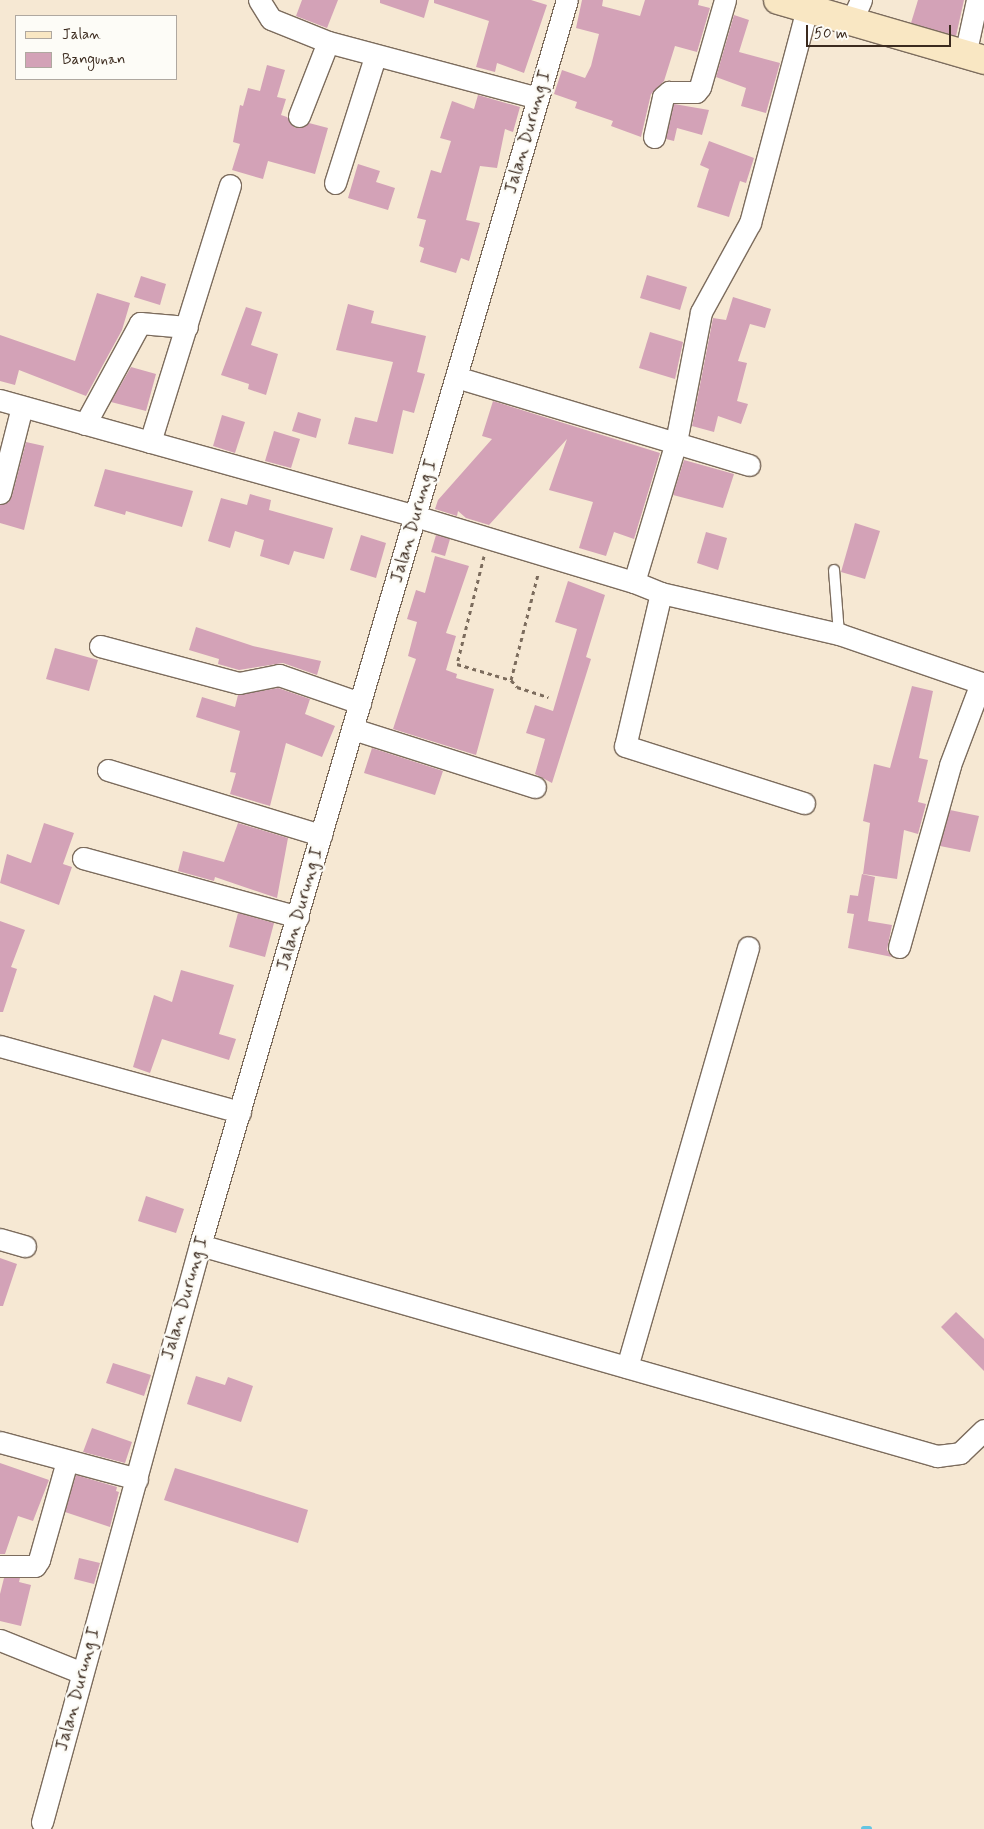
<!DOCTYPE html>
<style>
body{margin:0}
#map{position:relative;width:984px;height:1829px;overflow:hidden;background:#f6e8d3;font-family:Mynerve,sans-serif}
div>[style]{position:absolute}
.stream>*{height:5.5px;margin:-2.75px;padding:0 2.75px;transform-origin:2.75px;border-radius:2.75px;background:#64c5e2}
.building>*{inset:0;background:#d3a2b7}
.path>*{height:3px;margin-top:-1.5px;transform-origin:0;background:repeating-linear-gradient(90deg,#7c6c5d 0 4px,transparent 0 8px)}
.roads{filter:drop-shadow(1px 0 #7c6c5d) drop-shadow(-1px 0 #7c6c5d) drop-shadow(0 1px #7c6c5d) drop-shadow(0 -1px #7c6c5d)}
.lane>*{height:10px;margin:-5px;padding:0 5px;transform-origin:5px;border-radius:5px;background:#fff}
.street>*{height:21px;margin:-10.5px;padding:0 10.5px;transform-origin:10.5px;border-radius:10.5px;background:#fff}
.secondary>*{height:28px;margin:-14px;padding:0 14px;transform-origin:14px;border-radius:14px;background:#f9e7c3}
span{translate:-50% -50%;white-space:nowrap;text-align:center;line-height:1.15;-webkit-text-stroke:5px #fdfcf7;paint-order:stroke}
.street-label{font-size:18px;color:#3b2a1e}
.legend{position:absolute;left:15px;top:15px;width:162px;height:65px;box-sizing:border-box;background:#fdfcf7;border:1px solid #afa8a0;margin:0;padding:6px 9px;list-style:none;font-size:15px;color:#3b2a1e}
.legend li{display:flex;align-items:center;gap:10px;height:25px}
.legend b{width:25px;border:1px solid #afa8a0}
.scale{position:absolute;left:806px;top:25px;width:145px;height:22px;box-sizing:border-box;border:2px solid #3b2a1e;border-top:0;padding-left:6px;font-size:15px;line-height:18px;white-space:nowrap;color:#3b2a1e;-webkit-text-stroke:4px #fdfcf7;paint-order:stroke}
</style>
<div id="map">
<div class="stream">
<div style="left:864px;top:1829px;width:5px"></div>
</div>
<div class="building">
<div style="clip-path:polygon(302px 0,338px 0,327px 28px,296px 16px)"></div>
<div style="clip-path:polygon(380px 0,429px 0,424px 18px,380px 3px)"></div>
<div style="clip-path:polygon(434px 0,531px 0,547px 5px,524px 73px,497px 63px,495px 72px,476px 67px,489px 21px,434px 3px)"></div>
<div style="clip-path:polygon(582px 0,603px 0,602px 6px,640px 16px,645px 0,699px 0,698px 5px,710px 8px,697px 52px,675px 46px,664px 81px,651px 94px,641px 137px,611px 126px,613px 121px,575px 108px,577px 102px,554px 94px,562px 70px,585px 78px,591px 66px,599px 34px,576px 28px)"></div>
<div style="clip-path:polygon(918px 0,964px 0,956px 36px,911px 23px)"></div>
<div style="clip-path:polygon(734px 15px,749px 20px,739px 52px,780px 63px,766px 113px,741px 106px,746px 88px,716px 77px)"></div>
<div style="clip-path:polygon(267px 65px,285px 70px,277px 97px,286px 99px,281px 115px,287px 117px,295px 128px,309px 123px,328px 128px,315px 174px,268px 161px,263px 179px,232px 170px,240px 144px,233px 142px,240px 105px,243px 106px,248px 88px,260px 91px)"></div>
<div style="clip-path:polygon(478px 95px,520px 107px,513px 132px,505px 129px,497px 168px,480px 166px,466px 220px,480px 223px,469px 261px,461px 258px,456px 273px,420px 262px,424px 248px,419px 246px,426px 220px,417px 218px,431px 170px,441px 173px,451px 141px,440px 138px,452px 101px,474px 109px)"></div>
<div style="clip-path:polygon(674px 104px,709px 110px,702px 135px,677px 128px,674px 141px,666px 139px)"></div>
<div style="clip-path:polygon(709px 141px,754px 158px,746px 183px,740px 181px,729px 217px,697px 207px,709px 169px,700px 165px)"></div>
<div style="clip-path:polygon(358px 164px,380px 171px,376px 182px,395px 188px,388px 210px,348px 198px)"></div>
<div style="clip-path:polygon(647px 275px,687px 287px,680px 310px,640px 298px)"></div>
<div style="clip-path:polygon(141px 276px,166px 284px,160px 305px,134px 297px)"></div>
<div style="clip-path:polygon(97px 293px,130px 303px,122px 330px,86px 396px,19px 370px,15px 385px,0 381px,0 335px,75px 361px)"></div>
<div style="clip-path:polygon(733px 297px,771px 309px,765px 328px,750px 324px,738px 361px,747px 363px,737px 401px,748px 404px,741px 424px,718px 416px,714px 432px,692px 426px,713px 318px,726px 320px)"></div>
<div style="clip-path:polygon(348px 304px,374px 311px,371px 323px,426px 336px,417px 372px,425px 374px,414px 413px,403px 410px,393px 454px,348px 444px,355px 417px,377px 422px,393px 362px,336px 350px)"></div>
<div style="clip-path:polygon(246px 307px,262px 312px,251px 345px,278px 354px,266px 395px,248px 389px,249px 384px,221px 375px)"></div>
<div style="clip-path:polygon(650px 332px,683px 342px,675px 379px,639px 368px)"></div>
<div style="clip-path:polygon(131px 367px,156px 374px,146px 411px,111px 402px)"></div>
<div style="clip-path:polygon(493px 401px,660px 453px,634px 539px,614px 532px,606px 556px,579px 548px,593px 502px,549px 490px,567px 439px,489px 525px,466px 518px,458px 511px,457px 516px,435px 509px,438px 500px,492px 439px,482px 436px)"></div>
<div style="clip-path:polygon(298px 412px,321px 419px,316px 438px,292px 431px)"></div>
<div style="clip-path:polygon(222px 415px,245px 422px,235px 453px,213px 446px)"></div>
<div style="clip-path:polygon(274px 431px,300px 439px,291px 468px,265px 461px)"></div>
<div style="clip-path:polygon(26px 442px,44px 446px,24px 530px,0 523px,0 505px,9px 502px,12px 496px)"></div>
<div style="clip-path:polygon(684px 460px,734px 474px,723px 508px,673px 495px)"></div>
<div style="clip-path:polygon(105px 469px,193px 491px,182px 527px,126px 511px,125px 515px,94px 506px)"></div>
<div style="clip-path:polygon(250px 494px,271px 500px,269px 510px,333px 528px,324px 559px,294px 551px,289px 565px,260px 556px,264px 540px,235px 531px,230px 548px,208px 541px,221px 498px,247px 505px)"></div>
<div style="clip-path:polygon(855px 523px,880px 531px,865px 579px,841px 572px)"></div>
<div style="clip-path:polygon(706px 532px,727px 538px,718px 570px,697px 563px)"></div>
<div style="clip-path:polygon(361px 535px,386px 543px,376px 578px,350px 570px)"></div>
<div style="clip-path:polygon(436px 535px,450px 539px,445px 556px,431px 552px)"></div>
<div style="clip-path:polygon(435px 556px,469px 566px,446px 633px,456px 636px,446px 670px,457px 674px,456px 678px,494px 689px,476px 755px,393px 729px,416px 659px,408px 656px,417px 622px,407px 619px,416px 590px,425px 593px)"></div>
<div style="clip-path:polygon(568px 581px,605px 595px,586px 657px,591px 659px,552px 783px,535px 774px,545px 739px,526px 733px,535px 705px,553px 711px,577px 629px,555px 622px)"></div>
<div style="clip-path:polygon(196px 627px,253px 646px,321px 661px,317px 675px,283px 663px,239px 670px,218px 664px,219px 659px,189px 650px)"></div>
<div style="clip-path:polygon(55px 648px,98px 660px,89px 691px,46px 679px)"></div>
<div style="clip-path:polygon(912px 686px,933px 691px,919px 758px,928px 760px,918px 802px,926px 804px,918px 834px,904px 830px,897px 879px,863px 874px,870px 823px,863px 821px,874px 764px,890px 768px)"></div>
<div style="clip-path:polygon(278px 688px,310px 699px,305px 714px,335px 726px,322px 757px,286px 743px,270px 806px,230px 794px,236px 773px,230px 772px,240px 731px,196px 717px,202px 697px,235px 707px,238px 695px)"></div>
<div style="clip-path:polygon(372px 748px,443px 771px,435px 795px,364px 773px)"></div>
<div style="clip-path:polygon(950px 810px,979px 816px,970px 852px,940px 846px)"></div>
<div style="clip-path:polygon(44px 823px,74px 833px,63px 864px,72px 867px,59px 905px,0 883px,7px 854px,31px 863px)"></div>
<div style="clip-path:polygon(238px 823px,288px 838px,277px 898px,215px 877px,214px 881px,178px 871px,183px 851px,224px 862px)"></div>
<div style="clip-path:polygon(862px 874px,875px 877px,868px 921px,892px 925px,887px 950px,892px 957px,848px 948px,854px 914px,847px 913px,850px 895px,858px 896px)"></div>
<div style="clip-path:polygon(238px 913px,274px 923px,265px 957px,229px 947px)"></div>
<div style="clip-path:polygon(0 921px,25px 930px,11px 967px,17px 969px,3px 1012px,0 1012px)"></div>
<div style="clip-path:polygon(181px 970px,234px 985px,219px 1034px,236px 1039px,229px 1060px,162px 1039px,150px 1073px,133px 1067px,154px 995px,172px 1002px)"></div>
<div style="clip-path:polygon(146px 1196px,184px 1209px,176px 1233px,138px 1221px)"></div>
<div style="clip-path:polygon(0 1258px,17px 1264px,3px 1306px,0 1306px)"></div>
<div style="clip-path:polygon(956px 1312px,984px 1339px,984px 1371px,941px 1327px)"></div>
<div style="clip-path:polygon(113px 1363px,151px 1375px,144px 1396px,106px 1383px)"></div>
<div style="clip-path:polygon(196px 1376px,225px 1385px,228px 1377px,253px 1386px,241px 1422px,187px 1404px)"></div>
<div style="clip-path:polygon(92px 1428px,132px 1442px,125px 1463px,83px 1452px)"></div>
<div style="clip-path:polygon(0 1463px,49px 1480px,33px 1521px,18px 1516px,5px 1554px,0 1554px)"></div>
<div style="clip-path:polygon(175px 1468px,308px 1510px,298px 1543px,164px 1500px)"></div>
<div style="clip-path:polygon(76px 1475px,117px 1487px,116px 1491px,119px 1492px,110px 1527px,65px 1512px)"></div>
<div style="clip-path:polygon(79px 1558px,100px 1563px,94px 1584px,74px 1579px)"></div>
<div style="clip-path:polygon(4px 1578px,20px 1578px,19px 1582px,31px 1585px,21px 1626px,0 1621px,0 1594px)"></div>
</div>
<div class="path">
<div style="left:484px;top:556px;width:111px;rotate:104deg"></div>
<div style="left:457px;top:664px;width:56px;rotate:16.5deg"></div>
<div style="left:511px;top:680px;width:9px;rotate:49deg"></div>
<div style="left:517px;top:687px;width:33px;rotate:18deg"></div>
<div style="left:511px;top:680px;width:109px;rotate:-75.7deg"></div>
</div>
<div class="roads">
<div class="lane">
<div style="left:834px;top:570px;width:64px;rotate:85.5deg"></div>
</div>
<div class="street">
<div style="left:259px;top:0;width:22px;rotate:58deg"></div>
<div style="left:271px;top:19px;width:61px;rotate:22deg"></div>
<div style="left:328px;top:42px;width:217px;rotate:14.9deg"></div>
<div style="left:852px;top:20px;width:22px;rotate:-66deg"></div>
<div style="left:965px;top:55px;width:56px;rotate:-77.7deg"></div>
<div style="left:299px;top:116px;width:79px;rotate:-68.6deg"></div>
<div style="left:654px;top:137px;width:41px;rotate:-77.3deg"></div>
<div style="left:663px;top:97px;width:8px;rotate:-40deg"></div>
<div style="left:669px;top:92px;width:27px"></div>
<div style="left:696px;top:92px;width:6px;rotate:-51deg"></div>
<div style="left:700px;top:87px;width:91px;rotate:-74deg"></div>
<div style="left:335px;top:183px;width:132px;rotate:-72.4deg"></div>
<div style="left:456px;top:377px;width:306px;rotate:16.7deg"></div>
<div style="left:0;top:400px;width:431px;rotate:15.6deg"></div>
<div style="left:415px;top:516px;width:229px;rotate:16.8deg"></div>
<div style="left:634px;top:582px;width:29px;rotate:22deg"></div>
<div style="left:661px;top:593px;width:183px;rotate:13deg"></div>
<div style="left:839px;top:634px;width:153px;rotate:19deg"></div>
<div style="left:85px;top:424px;width:115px;rotate:-61.4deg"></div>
<div style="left:140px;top:323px;width:47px;rotate:4.9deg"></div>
<div style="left:150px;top:442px;width:269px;rotate:-72.7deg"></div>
<div style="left:0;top:493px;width:89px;rotate:-75.7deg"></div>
<div style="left:634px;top:582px;width:146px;rotate:-73.3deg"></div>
<div style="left:676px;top:442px;width:132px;rotate:-79.1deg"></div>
<div style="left:701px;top:312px;width:102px;rotate:-61.2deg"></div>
<div style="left:750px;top:223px;width:221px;rotate:-75.1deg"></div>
<div style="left:661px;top:593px;width:157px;rotate:103.2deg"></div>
<div style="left:625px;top:746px;width:188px;rotate:17.7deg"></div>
<div style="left:100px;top:646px;width:144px;rotate:14.9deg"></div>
<div style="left:239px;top:683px;width:41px;rotate:-11.3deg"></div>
<div style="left:279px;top:675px;width:86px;rotate:19.1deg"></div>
<div style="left:353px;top:729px;width:191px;rotate:17.7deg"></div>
<div style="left:108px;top:770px;width:223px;rotate:17deg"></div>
<div style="left:83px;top:858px;width:223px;rotate:15.3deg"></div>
<div style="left:899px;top:947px;width:189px;rotate:-74.3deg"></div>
<div style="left:950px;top:765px;width:88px;rotate:-69.3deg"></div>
<div style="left:0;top:1046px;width:249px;rotate:15.4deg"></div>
<div style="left:0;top:1239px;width:26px;rotate:16deg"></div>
<div style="left:200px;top:1245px;width:767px;rotate:15.98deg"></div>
<div style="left:937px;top:1456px;width:23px;rotate:-7deg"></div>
<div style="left:960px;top:1453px;width:33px;rotate:-44deg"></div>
<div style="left:627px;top:1367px;width:437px;rotate:-73.9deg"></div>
<div style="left:0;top:1442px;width:142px;rotate:15.1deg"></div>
<div style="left:0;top:1566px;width:35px"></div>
<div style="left:35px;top:1566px;width:7px;rotate:-56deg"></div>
<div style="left:39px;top:1560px;width:103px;rotate:-74.2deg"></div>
<div style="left:0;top:1640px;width:88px;rotate:21.9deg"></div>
<div style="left:42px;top:1822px;width:598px;rotate:-74.69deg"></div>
<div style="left:200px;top:1245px;width:1298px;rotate:-73.58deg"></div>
</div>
<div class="secondary">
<div style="left:778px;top:0;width:215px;rotate:16.2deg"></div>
</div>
</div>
<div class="street-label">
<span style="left:528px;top:132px;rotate:-74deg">Jalan Durung I</span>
<span style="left:414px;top:521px;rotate:-74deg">Jalan Durung I</span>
<span style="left:300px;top:909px;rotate:-74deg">Jalan Durung I</span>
<span style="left:185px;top:1298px;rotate:-74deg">Jalan Durung I</span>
<span style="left:78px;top:1689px;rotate:-75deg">Jalan Durung I</span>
</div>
<ul class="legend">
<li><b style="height:6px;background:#f9e7c3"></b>Jalan</li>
<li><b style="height:14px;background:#d3a2b7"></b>Bangunan</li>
</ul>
<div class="scale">50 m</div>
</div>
